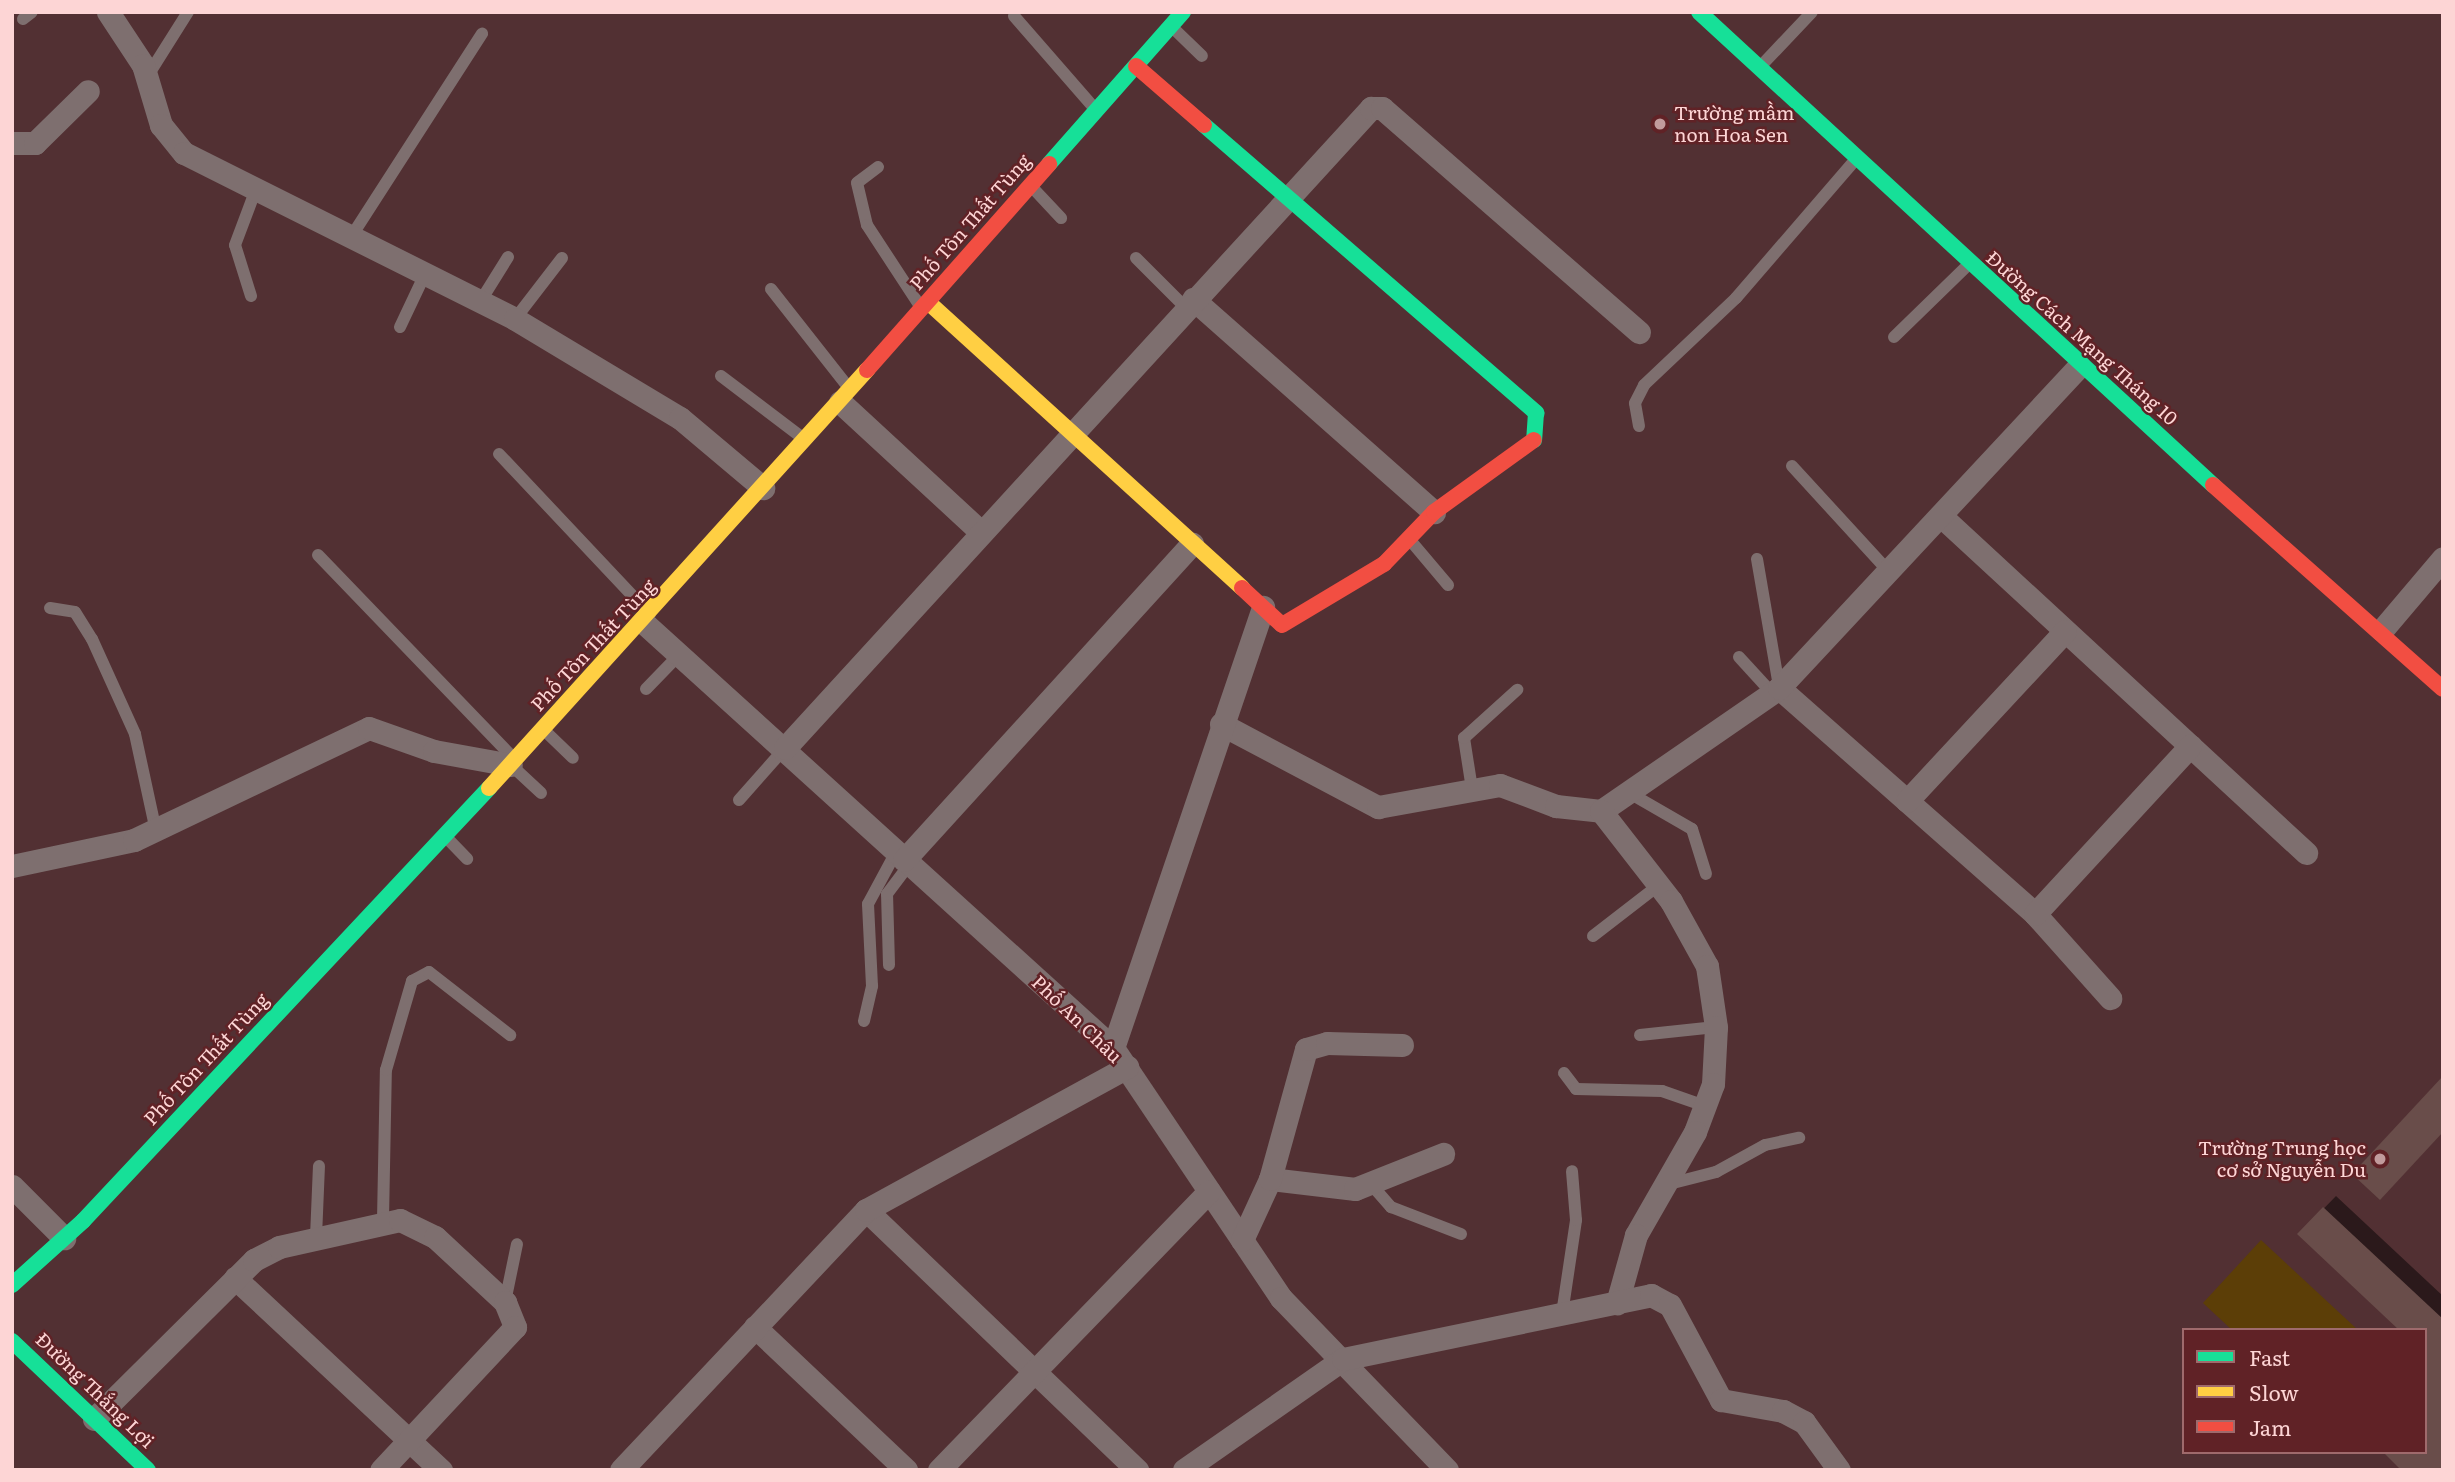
<!DOCTYPE html>
<meta charset="utf-8">
<style>
body{margin:0}
#map{position:relative;width:2455px;height:1482px;overflow:hidden;background:#523033;font-family:Literata,serif}
div>[style]{position:absolute}
.green>*{inset:0;background:#5c3e07}
.shadow>*{inset:0;background:#0007}
.building>*{inset:0;background:#694d4a}
.lane>*{height:12px;margin:-6px;padding:0 6px;transform-origin:6px;border-radius:6px;background:#7e6f6f}
.street>*{height:23px;margin:-11.5px;padding:0 11.5px;transform-origin:11.5px;border-radius:11.5px;background:#7e6f6f}
.fast>*{height:16px;margin:-8px;padding:0 8px;transform-origin:8px;border-radius:8px;background:#16e098}
.slow>*{height:16px;margin:-8px;padding:0 8px;transform-origin:8px;border-radius:8px;background:#ffcf43}
.jam>*{height:16px;margin:-8px;padding:0 8px;transform-origin:8px;border-radius:8px;background:#f24e42}
.dots>*{width:19px;height:19px;translate:-50% -50%;box-sizing:border-box;border:4px solid #602226;border-radius:50%}
span{translate:-50% -50%;white-space:nowrap;text-align:center;line-height:1.15;-webkit-text-stroke:5px #602226;paint-order:stroke}
.poi-label{font-size:19px;color:#fdd5d5}
.left{translate:0 -50%;text-align:left}
.right{translate:-100% -50%;text-align:right}
.street-label{font-size:19px;color:#fdd5d5}
.frame{position:absolute;inset:0;border:14px solid #fdd5d5;pointer-events:none}
.legend{position:absolute;left:2182px;top:1328px;width:245px;height:126px;box-sizing:border-box;background:#602226;border:2px solid #9f6a6c;margin:0;padding:9px 12px;list-style:none;font-size:21px;color:#fdd5d5}
.legend li{display:flex;align-items:center;gap:14px;height:35px}
.legend b{width:35px;border:2px solid #9f6a6c}
</style>
<div id="map">
<div class="green">
<div style="clip-path:polygon(2261px 1240px,2358px 1330px,2232px 1330px,2203px 1303px)"></div>
</div>
<div class="shadow">
<div style="clip-path:polygon(2336px 1196px,2443px 1296px,2443px 1470px,2425px 1452px,2425px 1330px,2299px 1234px)"></div>
</div>
<div class="building">
<div style="clip-path:polygon(2443px 1076px,2443px 1132px,2380px 1200px,2352px 1174px)"></div>
<div style="clip-path:polygon(2323px 1207px,2443px 1319px,2443px 1470px,2401px 1470px,2383px 1452px,2425px 1452px,2425px 1330px,2399px 1330px,2297px 1234px)"></div>
</div>
<div class="lane">
<div style="left:1014px;top:16px;width:125px;rotate:48.9deg"></div>
<div style="left:23px;top:19px;width:11px;rotate:-38deg"></div>
<div style="left:1171px;top:26px;width:43px;rotate:44.1deg"></div>
<div style="left:1759px;top:68px;width:77px;rotate:-46.6deg"></div>
<div style="left:147px;top:77px;width:77px;rotate:-57.8deg"></div>
<div style="left:878px;top:167px;width:26px;rotate:143deg"></div>
<div style="left:857px;top:183px;width:43px;rotate:76.6deg"></div>
<div style="left:867px;top:225px;width:100px;rotate:56.8deg"></div>
<div style="left:1031px;top:186px;width:44px;rotate:46.8deg"></div>
<div style="left:351px;top:237px;width:242px;rotate:-57.2deg"></div>
<div style="left:1136px;top:258px;width:69px;rotate:45deg"></div>
<div style="left:771px;top:289px;width:126px;rotate:51.8deg"></div>
<div style="left:251px;top:296px;width:53px;rotate:-107.4deg"></div>
<div style="left:235px;top:245px;width:60px;rotate:-69.4deg"></div>
<div style="left:480px;top:302px;width:53px;rotate:-58.1deg"></div>
<div style="left:515px;top:319px;width:77px;rotate:-52.4deg"></div>
<div style="left:400px;top:327px;width:59px;rotate:-64.7deg"></div>
<div style="left:1894px;top:337px;width:105px;rotate:-44.2deg"></div>
<div style="left:721px;top:376px;width:104px;rotate:37.2deg"></div>
<div style="left:1639px;top:426px;width:23px;rotate:-100deg"></div>
<div style="left:1635px;top:403px;width:20px;rotate:-63deg"></div>
<div style="left:1644px;top:385px;width:127px;rotate:-43.4deg"></div>
<div style="left:1736px;top:298px;width:184px;rotate:-49.2deg"></div>
<div style="left:499px;top:454px;width:220px;rotate:46.7deg"></div>
<div style="left:1792px;top:466px;width:144px;rotate:47.5deg"></div>
<div style="left:1410px;top:540px;width:59px;rotate:49.8deg"></div>
<div style="left:318px;top:555px;width:284px;rotate:46.1deg"></div>
<div style="left:1757px;top:559px;width:130px;rotate:80.2deg"></div>
<div style="left:50px;top:608px;width:25px;rotate:9deg"></div>
<div style="left:75px;top:612px;width:32px;rotate:58deg"></div>
<div style="left:92px;top:639px;width:104px;rotate:65.6deg"></div>
<div style="left:135px;top:734px;width:99px;rotate:77.8deg"></div>
<div style="left:1739px;top:657px;width:49px;rotate:47.5deg"></div>
<div style="left:646px;top:689px;width:47px;rotate:-45.9deg"></div>
<div style="left:544px;top:730px;width:40px;rotate:44deg"></div>
<div style="left:511px;top:765px;width:41px;rotate:43deg"></div>
<div style="left:1472px;top:789px;width:52px;rotate:-98.9deg"></div>
<div style="left:1464px;top:738px;width:72px;rotate:-42.2deg"></div>
<div style="left:1633px;top:795px;width:68px;rotate:30deg"></div>
<div style="left:1692px;top:829px;width:47px;rotate:72.7deg"></div>
<div style="left:739px;top:800px;width:69px;rotate:-48.5deg"></div>
<div style="left:445px;top:836px;width:32px;rotate:46deg"></div>
<div style="left:1593px;top:936px;width:83px;rotate:-37.7deg"></div>
<div style="left:889px;top:965px;width:71px;rotate:-91.6deg"></div>
<div style="left:887px;top:894px;width:36px;rotate:-53deg"></div>
<div style="left:864px;top:1021px;width:36px;rotate:-77deg"></div>
<div style="left:872px;top:986px;width:82px;rotate:-92.8deg"></div>
<div style="left:868px;top:904px;width:59px;rotate:-61.7deg"></div>
<div style="left:1640px;top:1035px;width:76px;rotate:-6deg"></div>
<div style="left:1564px;top:1073px;width:20px;rotate:53deg"></div>
<div style="left:1576px;top:1089px;width:86px;rotate:1.3deg"></div>
<div style="left:1662px;top:1091px;width:46px;rotate:19.2deg"></div>
<div style="left:1370px;top:1183px;width:32px;rotate:49deg"></div>
<div style="left:1391px;top:1207px;width:75px;rotate:21.1deg"></div>
<div style="left:1665px;top:1185px;width:53px;rotate:-14.3deg"></div>
<div style="left:1716px;top:1172px;width:56px;rotate:-28.9deg"></div>
<div style="left:1765px;top:1145px;width:35px;rotate:-12deg"></div>
<div style="left:383px;top:1220px;width:150px;rotate:-88.9deg"></div>
<div style="left:386px;top:1070px;width:93px;rotate:-73.7deg"></div>
<div style="left:412px;top:981px;width:19px;rotate:-28deg"></div>
<div style="left:429px;top:972px;width:103px;rotate:37.9deg"></div>
<div style="left:316px;top:1237px;width:71px;rotate:-87.6deg"></div>
<div style="left:505px;top:1302px;width:59px;rotate:-78.3deg"></div>
<div style="left:1562px;top:1314px;width:95px;rotate:-81.5deg"></div>
<div style="left:1576px;top:1220px;width:49px;rotate:-94.7deg"></div>
</div>
<div class="street">
<div style="left:108px;top:12px;width:64px;rotate:56.6deg"></div>
<div style="left:143px;top:65px;width:63px;rotate:73.3deg"></div>
<div style="left:161px;top:125px;width:36px;rotate:51deg"></div>
<div style="left:184px;top:153px;width:370px;rotate:26.6deg"></div>
<div style="left:515px;top:319px;width:192px;rotate:31deg"></div>
<div style="left:680px;top:418px;width:109px;rotate:40.1deg"></div>
<div style="left:12px;top:143px;width:23px"></div>
<div style="left:35px;top:143px;width:74px;rotate:-44.5deg"></div>
<div style="left:1193px;top:299px;width:322px;rotate:41.5deg"></div>
<div style="left:840px;top:402px;width:192px;rotate:42.7deg"></div>
<div style="left:1941px;top:516px;width:497px;rotate:42.7deg"></div>
<div style="left:644px;top:623px;width:633px;rotate:42.18deg"></div>
<div style="left:1113px;top:1048px;width:301px;rotate:56.1deg"></div>
<div style="left:1281px;top:1298px;width:239px;rotate:46deg"></div>
<div style="left:2382px;top:630px;width:94px;rotate:-49.7deg"></div>
<div style="left:1779px;top:688px;width:341px;rotate:41.4deg"></div>
<div style="left:2035px;top:914px;width:113px;rotate:48.2deg"></div>
<div style="left:1221px;top:724px;width:178px;rotate:27.9deg"></div>
<div style="left:1378px;top:807px;width:124px;rotate:-10.2deg"></div>
<div style="left:1500px;top:785px;width:60px;rotate:20.6deg"></div>
<div style="left:1556px;top:806px;width:45px;rotate:6.3deg"></div>
<div style="left:1601px;top:811px;width:216px;rotate:-34.6deg"></div>
<div style="left:1779px;top:688px;width:440px;rotate:-47deg"></div>
<div style="left:785px;top:748px;width:868px;rotate:-47.52deg"></div>
<div style="left:1371px;top:108px;width:11px"></div>
<div style="left:1382px;top:108px;width:341px;rotate:41.1deg"></div>
<div style="left:1907px;top:801px;width:232px;rotate:-47.1deg"></div>
<div style="left:1601px;top:811px;width:114px;rotate:52.1deg"></div>
<div style="left:1671px;top:901px;width:74px;rotate:61deg"></div>
<div style="left:1707px;top:966px;width:62px;rotate:81.6deg"></div>
<div style="left:1716px;top:1027px;width:57px;rotate:93deg"></div>
<div style="left:1713px;top:1084px;width:51px;rotate:110.6deg"></div>
<div style="left:1695px;top:1132px;width:119px;rotate:119.8deg"></div>
<div style="left:1636px;top:1235px;width:71px;rotate:105.6deg"></div>
<div style="left:904px;top:860px;width:428px;rotate:-47.7deg"></div>
<div style="left:12px;top:866px;width:125px;rotate:-12deg"></div>
<div style="left:134px;top:840px;width:260px;rotate:-25.5deg"></div>
<div style="left:369px;top:728px;width:69px;rotate:19.5deg"></div>
<div style="left:434px;top:751px;width:78px;rotate:10.3deg"></div>
<div style="left:2035px;top:914px;width:229px;rotate:-47.3deg"></div>
<div style="left:1113px;top:1048px;width:466px;rotate:-71.2deg"></div>
<div style="left:1270px;top:1179px;width:86px;rotate:6.7deg"></div>
<div style="left:1355px;top:1189px;width:95px;rotate:-21.7deg"></div>
<div style="left:12px;top:1186px;width:74px;rotate:45deg"></div>
<div style="left:866px;top:1210px;width:376px;rotate:43.8deg"></div>
<div style="left:1242px;top:1240px;width:67px;rotate:-65.3deg"></div>
<div style="left:1270px;top:1179px;width:135px;rotate:-74.5deg"></div>
<div style="left:1306px;top:1049px;width:22px;rotate:-16deg"></div>
<div style="left:1327px;top:1043px;width:75px;rotate:1.5deg"></div>
<div style="left:235px;top:1278px;width:282px;rotate:43deg"></div>
<div style="left:755px;top:1327px;width:208px;rotate:43.4deg"></div>
<div style="left:94px;top:1419px;width:226px;rotate:-44.8deg"></div>
<div style="left:254px;top:1260px;width:28px;rotate:-27deg"></div>
<div style="left:279px;top:1247px;width:124px;rotate:-12.6deg"></div>
<div style="left:400px;top:1220px;width:39px;rotate:26deg"></div>
<div style="left:435px;top:1237px;width:96px;rotate:42.9deg"></div>
<div style="left:505px;top:1302px;width:27px;rotate:68deg"></div>
<div style="left:515px;top:1327px;width:196px;rotate:133.1deg"></div>
<div style="left:621px;top:1470px;width:357px;rotate:-46.7deg"></div>
<div style="left:866px;top:1210px;width:298px;rotate:-28.7deg"></div>
<div style="left:939px;top:1470px;width:388px;rotate:-45.9deg"></div>
<div style="left:1184px;top:1470px;width:194px;rotate:-34.9deg"></div>
<div style="left:1343px;top:1359px;width:315px;rotate:-11.7deg"></div>
<div style="left:1651px;top:1295px;width:21px;rotate:28deg"></div>
<div style="left:1670px;top:1305px;width:108px;rotate:61.8deg"></div>
<div style="left:1721px;top:1400px;width:63px;rotate:10.1deg"></div>
<div style="left:1783px;top:1411px;width:24px;rotate:28deg"></div>
<div style="left:1804px;top:1422px;width:59px;rotate:53.9deg"></div>
</div>
<div class="fast">
<div style="left:1699px;top:12px;width:699px;rotate:42.62deg"></div>
<div style="left:1204px;top:125px;width:440px;rotate:40.9deg"></div>
<div style="left:1536px;top:413px;width:27px;rotate:94deg"></div>
<div style="left:1049px;top:164px;width:203px;rotate:-48.6deg"></div>
<div style="left:12px;top:1285px;width:96px;rotate:-42deg"></div>
<div style="left:83px;top:1221px;width:594px;rotate:-46.84deg"></div>
<div style="left:12px;top:1341px;width:187px;rotate:43.5deg"></div>
</div>
<div class="slow">
<div style="left:928px;top:302px;width:425px;rotate:42.3deg"></div>
<div style="left:489px;top:788px;width:564px;rotate:-47.88deg"></div>
</div>
<div class="jam">
<div style="left:1136px;top:66px;width:90px;rotate:40.9deg"></div>
<div style="left:867px;top:370px;width:275px;rotate:-48.5deg"></div>
<div style="left:2213px;top:485px;width:307px;rotate:41.6deg"></div>
<div style="left:1242px;top:588px;width:54px;rotate:42.8deg"></div>
<div style="left:1282px;top:625px;width:119px;rotate:-30.9deg"></div>
<div style="left:1384px;top:564px;width:72px;rotate:-46.1deg"></div>
<div style="left:1434px;top:512px;width:123px;rotate:-35.8deg"></div>
</div>
<div class="dots">
<div style="left:1660px;top:124px;background:#c19b9c"></div>
<div style="left:2380px;top:1159px;background:#c19b9c"></div>
</div>
<div class="poi-label">
<span class="left" style="left:1674px;top:124px">Trường mầm<br>non Hoa Sen</span>
<span class="right" style="left:2366px;top:1159px">Trường Trung học<br>cơ sở Nguyễn Du</span>
</div>
<div class="street-label">
<span style="left:970px;top:222px;rotate:-49deg">Phố Tôn Thất Tùng</span>
<span style="left:2082px;top:338px;rotate:42deg">Đường Cách Mạng Tháng 10</span>
<span style="left:593px;top:645px;rotate:-47deg">Phố Tôn Thất Tùng</span>
<span style="left:1077px;top:1019px;rotate:44deg">Phố An Châu</span>
<span style="left:206px;top:1059px;rotate:-47deg">Phố Tôn Thất Tùng</span>
<span style="left:95px;top:1390px;rotate:44deg">Đường Thắng Lợi</span>
</div>
<div class="frame"></div>
<ul class="legend">
<li><b style="height:9px;background:#16e098"></b>Fast</li>
<li><b style="height:9px;background:#ffcf43"></b>Slow</li>
<li><b style="height:9px;background:#f24e42"></b>Jam</li>
</ul>
</div>
